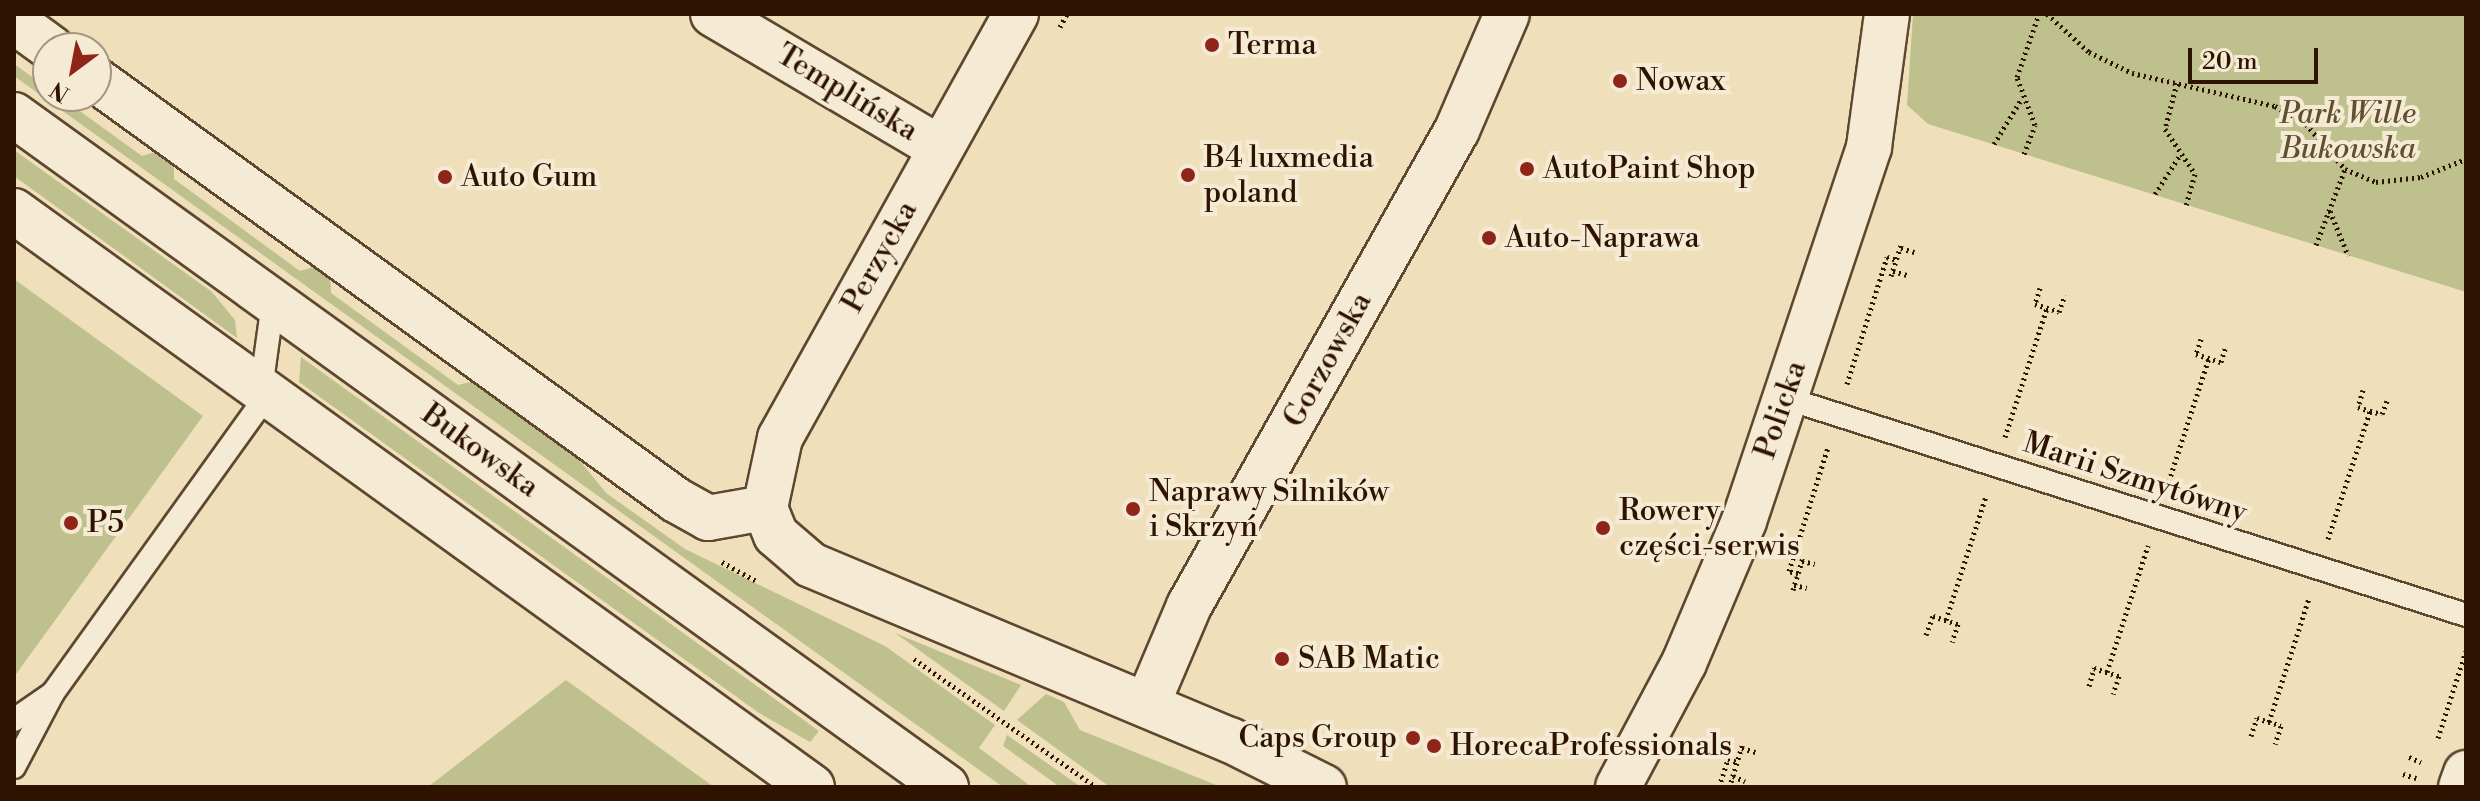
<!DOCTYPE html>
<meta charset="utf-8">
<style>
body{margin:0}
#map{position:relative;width:2480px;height:801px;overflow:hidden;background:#efdfbb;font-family:"Libre Bodoni",serif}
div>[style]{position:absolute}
.green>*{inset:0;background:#bec18d}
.path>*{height:5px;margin-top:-2.5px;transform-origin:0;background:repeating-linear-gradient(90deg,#2e1300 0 2px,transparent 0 6px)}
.roads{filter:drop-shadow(2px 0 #5e462f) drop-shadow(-2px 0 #5e462f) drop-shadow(0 2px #5e462f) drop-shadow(0 -2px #5e462f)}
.service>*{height:22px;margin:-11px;padding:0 11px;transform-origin:11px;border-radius:11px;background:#f5ead3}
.minor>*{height:44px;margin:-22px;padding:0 22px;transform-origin:22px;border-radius:22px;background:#f5ead3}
.secondary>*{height:44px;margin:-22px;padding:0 22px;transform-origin:22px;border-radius:22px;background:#f5ead3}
.dots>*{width:22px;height:22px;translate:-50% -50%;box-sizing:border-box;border:4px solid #f5ead3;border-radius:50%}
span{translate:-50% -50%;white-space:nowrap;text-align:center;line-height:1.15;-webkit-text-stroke:8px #f5ead3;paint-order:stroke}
.poi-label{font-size:30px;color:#2e1300}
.left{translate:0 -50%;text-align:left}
.right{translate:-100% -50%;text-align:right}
.street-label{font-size:30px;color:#2e1300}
.park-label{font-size:30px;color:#605031;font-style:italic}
.frame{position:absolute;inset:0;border:16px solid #2e1300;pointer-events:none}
.north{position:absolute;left:32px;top:32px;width:80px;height:80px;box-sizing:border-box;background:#f5ead3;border:2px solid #a5947f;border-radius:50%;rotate:212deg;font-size:22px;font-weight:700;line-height:32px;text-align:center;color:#2e1300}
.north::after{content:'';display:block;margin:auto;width:28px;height:36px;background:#8f2418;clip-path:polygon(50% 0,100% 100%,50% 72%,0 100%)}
.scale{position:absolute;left:2188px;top:48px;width:130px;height:36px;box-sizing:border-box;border:4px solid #2e1300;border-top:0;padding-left:10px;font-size:24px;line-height:28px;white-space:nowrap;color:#2e1300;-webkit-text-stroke:6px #f5ead3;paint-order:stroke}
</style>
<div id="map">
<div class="green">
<div style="clip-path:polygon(1913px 14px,2466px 14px,2466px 292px,1928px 124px,1907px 105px)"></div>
<div style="clip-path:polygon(14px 64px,48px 88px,48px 96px,59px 96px,142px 156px,162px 150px,174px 159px,174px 179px,300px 271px,320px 265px,330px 272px,331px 293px,458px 385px,479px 380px,564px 441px,606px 493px,685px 549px,885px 646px,995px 725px,979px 748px,1032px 787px,1003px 787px,14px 76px)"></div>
<div style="clip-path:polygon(14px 150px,212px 292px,235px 320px,237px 338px,14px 176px)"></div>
<div style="clip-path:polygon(14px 279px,203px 416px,14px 677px)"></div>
<div style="clip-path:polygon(301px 357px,819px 731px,810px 742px,759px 713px,299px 382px)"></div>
<div style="clip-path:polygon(895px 633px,1021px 685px,1004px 711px)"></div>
<div style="clip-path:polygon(566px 680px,714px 787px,428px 787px)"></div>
<div style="clip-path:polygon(1046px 694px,1064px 702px,1080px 730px,1221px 787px,1110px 787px,1017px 720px)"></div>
<div style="clip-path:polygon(1007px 735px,1081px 787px,1060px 787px,1003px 746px)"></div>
</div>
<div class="path">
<div style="left:2047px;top:14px;width:57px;rotate:42.1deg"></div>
<div style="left:2089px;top:52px;width:48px;rotate:26deg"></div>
<div style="left:2132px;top:73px;width:147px;rotate:13deg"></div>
<div style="left:2275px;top:106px;width:36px;rotate:30deg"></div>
<div style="left:2306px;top:124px;width:60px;rotate:49.1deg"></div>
<div style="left:2345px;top:169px;width:34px;rotate:23deg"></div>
<div style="left:2376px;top:182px;width:45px;rotate:-6.3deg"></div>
<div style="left:2421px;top:177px;width:48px;rotate:-21.8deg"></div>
<div style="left:1060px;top:27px;width:15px;rotate:-62deg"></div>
<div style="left:2177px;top:83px;width:48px;rotate:104.6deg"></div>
<div style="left:2165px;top:129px;width:54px;rotate:56.3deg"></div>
<div style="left:2195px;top:174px;width:32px;rotate:106deg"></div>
<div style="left:1994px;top:144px;width:52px;rotate:-58.5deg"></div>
<div style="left:2024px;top:154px;width:31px;rotate:-69deg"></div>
<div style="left:2035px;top:125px;width:51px;rotate:-110.6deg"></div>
<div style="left:2017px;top:77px;width:67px;rotate:-70.8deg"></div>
<div style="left:2155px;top:194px;width:46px;rotate:-57.3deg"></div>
<div style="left:2330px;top:211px;width:48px;rotate:67.8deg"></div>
<div style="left:2316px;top:245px;width:81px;rotate:-69.1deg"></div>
<div style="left:1901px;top:248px;width:14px;rotate:17deg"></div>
<div style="left:1893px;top:271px;width:15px;rotate:16deg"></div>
<div style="left:1891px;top:276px;width:35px;rotate:-72deg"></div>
<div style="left:2040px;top:288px;width:17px;rotate:107deg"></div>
<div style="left:2035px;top:304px;width:25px;rotate:18deg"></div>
<div style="left:2059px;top:312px;width:18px;rotate:-71deg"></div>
<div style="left:2201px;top:339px;width:16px;rotate:108deg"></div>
<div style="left:2196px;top:354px;width:26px;rotate:18deg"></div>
<div style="left:2221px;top:362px;width:17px;rotate:-73deg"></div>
<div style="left:1847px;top:384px;width:133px;rotate:-72.5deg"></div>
<div style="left:1887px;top:257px;width:10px;rotate:17deg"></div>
<div style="left:2363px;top:390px;width:18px;rotate:106deg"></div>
<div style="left:2358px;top:407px;width:13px;rotate:18deg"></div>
<div style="left:2370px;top:411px;width:12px;rotate:14deg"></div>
<div style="left:2382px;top:414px;width:17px;rotate:-69deg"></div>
<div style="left:2005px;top:437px;width:136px;rotate:-72deg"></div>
<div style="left:2167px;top:487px;width:136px;rotate:-72deg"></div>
<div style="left:2328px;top:539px;width:135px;rotate:-71.8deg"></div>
<div style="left:1802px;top:561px;width:13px;rotate:13deg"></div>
<div style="left:722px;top:562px;width:41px;rotate:29.1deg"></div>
<div style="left:1798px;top:574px;width:9px;rotate:-162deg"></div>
<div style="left:1789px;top:571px;width:130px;rotate:-72.5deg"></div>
<div style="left:1794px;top:585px;width:13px;rotate:13deg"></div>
<div style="left:1793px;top:590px;width:34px;rotate:-73deg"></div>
<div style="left:1946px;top:620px;width:130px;rotate:-72.1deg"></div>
<div style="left:1926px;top:635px;width:20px;rotate:-70deg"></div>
<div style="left:1933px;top:616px;width:26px;rotate:18deg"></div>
<div style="left:1958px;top:624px;width:19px;rotate:108deg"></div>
<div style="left:914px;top:659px;width:223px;rotate:35.1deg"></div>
<div style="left:2107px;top:672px;width:133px;rotate:-72deg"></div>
<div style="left:2089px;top:686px;width:19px;rotate:-74deg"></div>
<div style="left:2094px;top:668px;width:26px;rotate:18deg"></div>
<div style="left:2119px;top:676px;width:19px;rotate:108deg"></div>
<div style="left:2269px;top:722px;width:130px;rotate:-72.1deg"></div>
<div style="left:2251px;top:736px;width:19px;rotate:-72deg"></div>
<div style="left:2257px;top:718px;width:25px;rotate:18deg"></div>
<div style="left:2281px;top:726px;width:19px;rotate:108deg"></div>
<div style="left:2438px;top:738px;width:91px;rotate:-72.2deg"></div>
<div style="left:1742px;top:748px;width:14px;rotate:17deg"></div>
<div style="left:2409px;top:757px;width:13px;rotate:23deg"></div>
<div style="left:2403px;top:774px;width:14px;rotate:17deg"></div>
<div style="left:1733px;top:776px;width:13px;rotate:23deg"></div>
<div style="left:1731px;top:782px;width:41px;rotate:-72.9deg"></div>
<div style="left:1719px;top:787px;width:29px;rotate:-72deg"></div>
<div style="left:1728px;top:759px;width:9px;rotate:18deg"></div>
<div style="left:1877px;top:787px;width:1px;rotate:-90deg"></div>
</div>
<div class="roads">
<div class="service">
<div style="left:261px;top:389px;width:88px;rotate:-82.1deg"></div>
<div style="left:1785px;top:398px;width:715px;rotate:17.67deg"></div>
<div style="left:14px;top:720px;width:47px;rotate:-34.7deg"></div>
<div style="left:14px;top:767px;width:84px;rotate:-62.2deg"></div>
<div style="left:53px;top:693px;width:368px;rotate:-54.3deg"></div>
</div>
<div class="minor">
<div style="left:713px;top:14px;width:264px;rotate:30.6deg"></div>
<div style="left:1016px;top:14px;width:485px;rotate:119.1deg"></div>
<div style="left:780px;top:438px;width:72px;rotate:102.1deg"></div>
<div style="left:765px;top:508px;width:29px;rotate:68deg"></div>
<div style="left:776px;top:535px;width:46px;rotate:40.6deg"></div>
<div style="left:811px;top:565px;width:454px;rotate:22.7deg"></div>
<div style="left:1230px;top:740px;width:105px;rotate:26.6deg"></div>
<div style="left:14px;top:21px;width:46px;rotate:36.1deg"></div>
<div style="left:96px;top:80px;width:716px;rotate:35.91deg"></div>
<div style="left:676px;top:500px;width:37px;rotate:29deg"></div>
<div style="left:708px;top:518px;width:58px;rotate:-10deg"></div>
<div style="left:1147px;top:705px;width:108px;rotate:-67deg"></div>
<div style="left:1189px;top:606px;width:546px;rotate:-60.62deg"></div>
<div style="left:1457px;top:130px;width:126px;rotate:-66.7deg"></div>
<div style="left:1618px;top:787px;width:140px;rotate:-62deg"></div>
<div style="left:1684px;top:663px;width:154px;rotate:-67.1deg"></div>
<div style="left:1744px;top:521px;width:394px;rotate:-71.5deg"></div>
<div style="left:1869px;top:147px;width:134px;rotate:-82.3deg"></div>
<div style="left:2461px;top:787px;width:15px;rotate:-70deg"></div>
</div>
<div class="secondary">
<div style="left:14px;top:115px;width:1149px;rotate:35.79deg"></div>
<div style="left:14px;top:211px;width:984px;rotate:35.82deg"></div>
</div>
</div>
<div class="dots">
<div style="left:1212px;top:45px;background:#8f2418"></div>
<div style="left:1620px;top:81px;background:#8f2418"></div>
<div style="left:1527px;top:169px;background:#8f2418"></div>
<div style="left:1188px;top:175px;background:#8f2418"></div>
<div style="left:445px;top:177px;background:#8f2418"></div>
<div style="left:1489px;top:238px;background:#8f2418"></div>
<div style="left:1133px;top:509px;background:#8f2418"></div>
<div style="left:71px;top:523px;background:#8f2418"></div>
<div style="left:1603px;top:528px;background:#8f2418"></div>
<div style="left:1282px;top:659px;background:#8f2418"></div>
<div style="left:1413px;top:738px;background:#8f2418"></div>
<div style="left:1434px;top:746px;background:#8f2418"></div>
</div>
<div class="poi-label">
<span class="left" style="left:1228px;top:45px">Terma</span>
<span class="left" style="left:1636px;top:81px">Nowax</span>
<span class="left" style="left:1204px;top:175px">B4 luxmedia<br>poland</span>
<span class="left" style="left:1543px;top:169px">AutoPaint Shop</span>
<span class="left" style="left:461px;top:177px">Auto Gum</span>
<span class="left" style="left:1505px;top:238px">Auto-Naprawa</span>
<span class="left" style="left:1149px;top:509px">Naprawy Silników<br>i Skrzyń</span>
<span class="left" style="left:1619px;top:528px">Rowery<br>części-serwis</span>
<span class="left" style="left:87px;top:523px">P5</span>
<span class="left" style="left:1298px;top:659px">SAB Matic</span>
<span class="right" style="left:1397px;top:738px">Caps Group</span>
<span class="left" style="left:1450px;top:746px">HorecaProfessionals</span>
</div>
<div class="street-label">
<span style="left:847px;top:93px;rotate:31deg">Templińska</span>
<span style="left:880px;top:257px;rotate:-61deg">Perzycka</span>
<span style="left:1328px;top:360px;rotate:-61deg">Gorzowska</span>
<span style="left:1781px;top:410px;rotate:-71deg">Policka</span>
<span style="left:480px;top:451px;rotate:36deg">Bukowska</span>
<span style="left:2135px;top:478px;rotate:18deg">Marii Szmytówny</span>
</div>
<div class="park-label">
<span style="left:2348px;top:131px">Park Wille<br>Bukowska</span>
</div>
<div class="frame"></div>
<div class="north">N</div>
<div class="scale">20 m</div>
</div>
